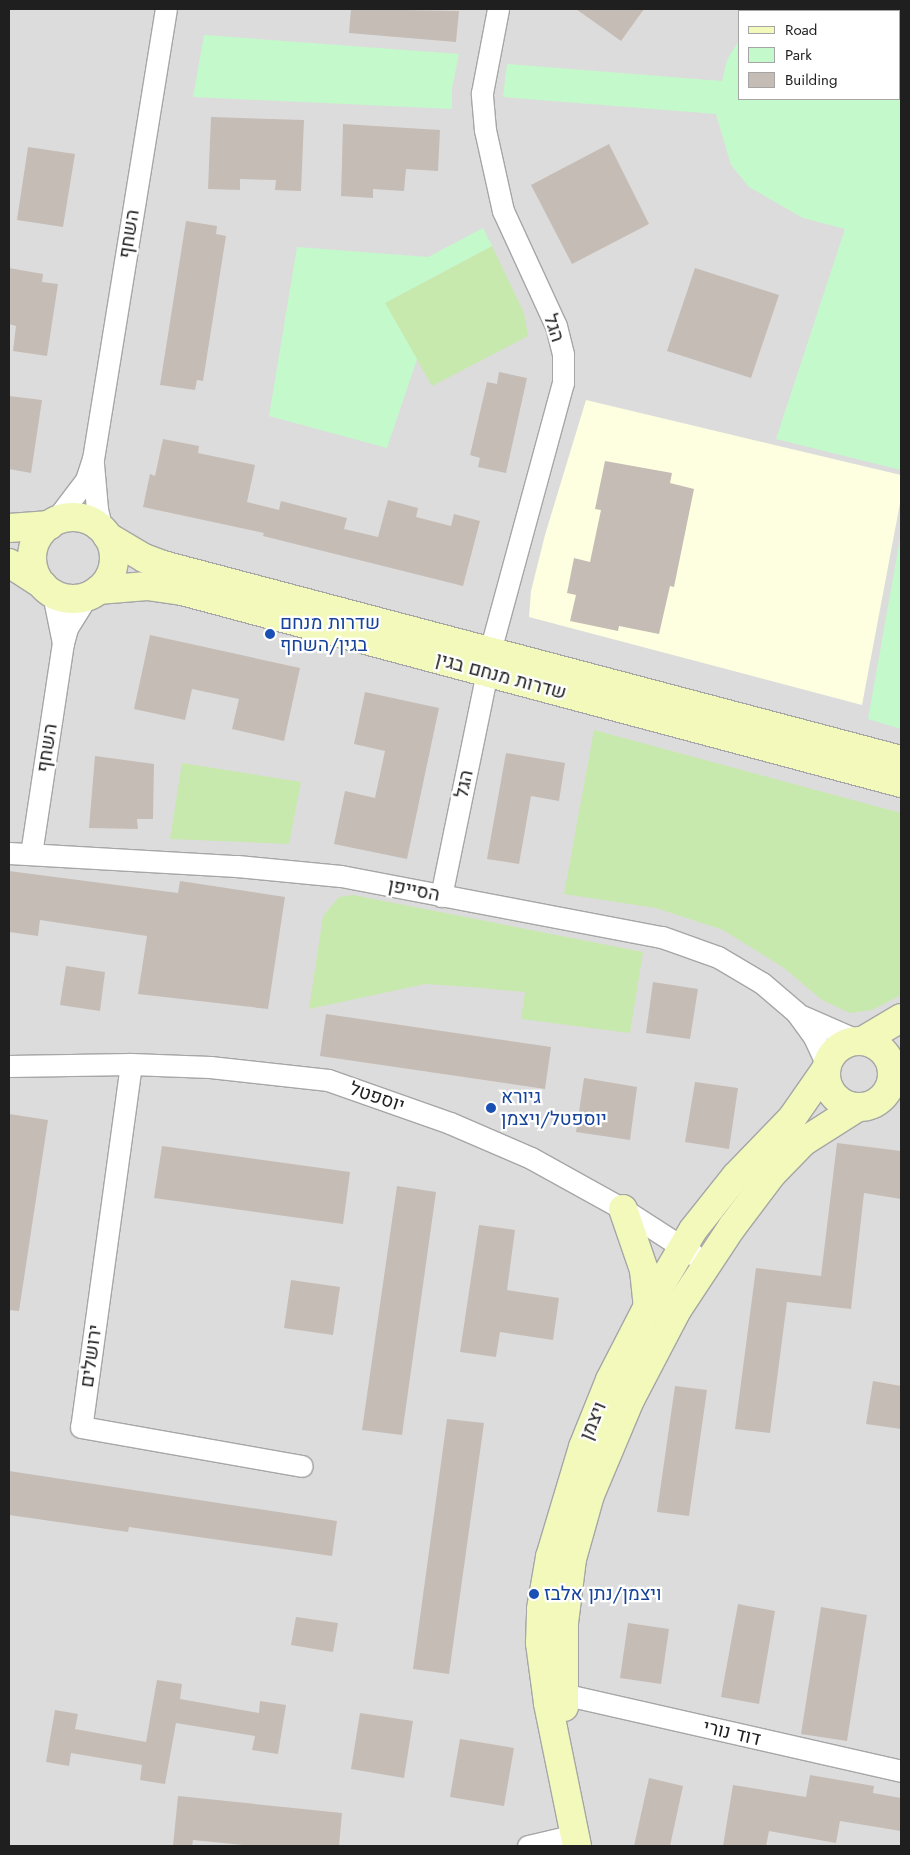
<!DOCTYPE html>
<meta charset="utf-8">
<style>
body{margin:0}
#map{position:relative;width:910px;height:1855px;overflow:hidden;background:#f0ede6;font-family:Jost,Heebo,sans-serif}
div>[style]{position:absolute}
.residential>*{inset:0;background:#dddcdc}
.education>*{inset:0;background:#fdffe0}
.grass>*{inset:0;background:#c7e9ad}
.park>*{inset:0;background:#c4f9cb}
.building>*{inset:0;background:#c5bcb5}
.roads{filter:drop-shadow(1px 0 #a6a6a6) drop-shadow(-1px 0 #a6a6a6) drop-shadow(0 1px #a6a6a6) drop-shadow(0 -1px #a6a6a6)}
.street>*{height:21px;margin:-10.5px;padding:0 10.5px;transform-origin:10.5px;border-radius:10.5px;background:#fff}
.secondary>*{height:28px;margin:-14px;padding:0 14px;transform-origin:14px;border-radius:14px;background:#f2f9bb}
.secondary>.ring{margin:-14px;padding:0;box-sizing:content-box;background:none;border:28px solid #f2f9bb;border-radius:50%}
.dots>*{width:14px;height:14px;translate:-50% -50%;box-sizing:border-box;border:2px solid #fff;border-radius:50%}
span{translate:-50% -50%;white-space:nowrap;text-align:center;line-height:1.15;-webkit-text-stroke:4.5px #fff;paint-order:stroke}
.street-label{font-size:19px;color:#1f1f1f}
.transit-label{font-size:19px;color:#164399}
.left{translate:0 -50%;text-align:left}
.frame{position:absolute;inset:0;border:10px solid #1f1f1f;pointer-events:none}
.legend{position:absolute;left:738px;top:10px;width:162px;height:90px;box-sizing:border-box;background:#fff;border:1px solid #a5a5a5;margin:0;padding:6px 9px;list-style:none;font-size:15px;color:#1f1f1f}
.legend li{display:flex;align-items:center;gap:10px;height:25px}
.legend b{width:25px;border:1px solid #a5a5a5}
</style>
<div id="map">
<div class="residential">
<div style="clip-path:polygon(evenodd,9px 9px,901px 9px,901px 1846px,9px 1846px,9px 9px,739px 11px,899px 11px,899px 99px,739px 99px,739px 11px)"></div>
</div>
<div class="education">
<div style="clip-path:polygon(586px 400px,901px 475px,901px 498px,862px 705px,529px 617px,531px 591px,545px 535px)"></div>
</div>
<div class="grass">
<div style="clip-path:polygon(492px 246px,524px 313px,528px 336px,432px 386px,384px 303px)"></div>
<div style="clip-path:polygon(594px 730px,901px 813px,901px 995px,872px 1010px,850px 1013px,822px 1000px,784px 968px,723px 930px,656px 908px,564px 894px)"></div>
<div style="clip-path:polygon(182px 763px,301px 782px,289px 844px,170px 839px)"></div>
<div style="clip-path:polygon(353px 895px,643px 952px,630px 1033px,521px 1019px,525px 992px,470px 987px,425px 984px,309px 1009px,323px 916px,339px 897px)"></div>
</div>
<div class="park">
<div style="clip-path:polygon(774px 9px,901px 9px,901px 470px,776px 439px,845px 229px,803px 218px,749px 187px,731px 165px,716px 114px,503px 97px,507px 64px,722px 81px,727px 60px,739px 40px,739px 99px,899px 99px,899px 11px,770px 11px)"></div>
<div style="clip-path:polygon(204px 35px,459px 54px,452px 88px,452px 109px,193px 97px)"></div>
<div style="clip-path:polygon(483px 228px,492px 246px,385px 303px,417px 359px,387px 448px,269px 416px,297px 247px,428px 257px)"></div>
<div style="clip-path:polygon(901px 533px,901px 729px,868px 719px)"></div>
</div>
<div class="building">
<div style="clip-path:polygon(351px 9px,459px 11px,456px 42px,349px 33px)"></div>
<div style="clip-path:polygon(576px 9px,644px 9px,621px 41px)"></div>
<div style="clip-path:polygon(211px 117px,304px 120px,301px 191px,275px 190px,276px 180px,240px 179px,240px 190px,208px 189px)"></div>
<div style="clip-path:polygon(343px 124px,440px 130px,438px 171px,406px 169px,404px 191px,373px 189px,373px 198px,341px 196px)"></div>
<div style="clip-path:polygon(609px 144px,649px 224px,572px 264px,531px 185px)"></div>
<div style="clip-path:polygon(28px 147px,75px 154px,63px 227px,17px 220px)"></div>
<div style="clip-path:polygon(186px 221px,217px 226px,216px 234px,226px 236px,203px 381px,197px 380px,195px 390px,160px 385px)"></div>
<div style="clip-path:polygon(9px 268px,43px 274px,42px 282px,58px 284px,47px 356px,13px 351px,16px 326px,9px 324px)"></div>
<div style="clip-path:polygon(695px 268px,779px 295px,751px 378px,667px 351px)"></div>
<div style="clip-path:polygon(499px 372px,527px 378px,506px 473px,478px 467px,480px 458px,470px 455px,487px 382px,497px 384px)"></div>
<div style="clip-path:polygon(9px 396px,42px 400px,31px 473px,9px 469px)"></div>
<div style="clip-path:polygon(163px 439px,199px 446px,198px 453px,255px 465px,247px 502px,279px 510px,281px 501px,347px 518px,344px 529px,378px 537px,388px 500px,418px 508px,416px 517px,451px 526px,454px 514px,480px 521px,463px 586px,263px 536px,264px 533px,143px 507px,150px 474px,155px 476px)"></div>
<div style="clip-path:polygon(605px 461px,672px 473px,670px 483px,694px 489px,674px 587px,670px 586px,659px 634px,619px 626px,618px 631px,570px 621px,576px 595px,567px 593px,574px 558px,590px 562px,601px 510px,595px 509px)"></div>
<div style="clip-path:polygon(150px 635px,300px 668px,284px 741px,232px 729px,239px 699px,192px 689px,185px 720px,134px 709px)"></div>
<div style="clip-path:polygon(365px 692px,439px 708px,407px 859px,334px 844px,345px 791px,375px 798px,385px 751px,354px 744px)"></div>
<div style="clip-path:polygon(506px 753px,565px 763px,559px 801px,531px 796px,519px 864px,487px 859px)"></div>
<div style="clip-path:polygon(95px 756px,154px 764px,153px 819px,137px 819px,138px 829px,89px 828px)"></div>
<div style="clip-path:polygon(9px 871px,178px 893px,180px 881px,285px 897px,268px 1009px,138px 994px,147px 936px,40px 920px,38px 936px,9px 932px)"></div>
<div style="clip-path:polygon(66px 966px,105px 972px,100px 1011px,60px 1005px)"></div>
<div style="clip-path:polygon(653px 982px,698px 989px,690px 1039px,646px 1033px)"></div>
<div style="clip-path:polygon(326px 1014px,551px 1047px,545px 1089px,320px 1056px)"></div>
<div style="clip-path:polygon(584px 1078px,637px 1087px,630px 1140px,576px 1132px)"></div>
<div style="clip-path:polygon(695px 1082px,738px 1088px,729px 1149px,685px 1142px)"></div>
<div style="clip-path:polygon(9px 1114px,48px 1120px,19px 1311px,9px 1310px)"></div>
<div style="clip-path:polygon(837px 1143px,901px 1151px,901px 1199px,864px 1193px,851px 1309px,787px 1302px,770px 1433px,735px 1429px,756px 1268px,821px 1276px)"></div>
<div style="clip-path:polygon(162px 1146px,350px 1172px,343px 1224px,154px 1198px)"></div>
<div style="clip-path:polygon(397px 1186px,436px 1192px,402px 1435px,362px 1430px)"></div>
<div style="clip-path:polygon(479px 1225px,515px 1230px,507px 1290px,559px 1298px,553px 1340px,500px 1332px,496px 1357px,460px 1352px)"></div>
<div style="clip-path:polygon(291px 1280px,340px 1287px,333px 1335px,284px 1328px)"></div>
<div style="clip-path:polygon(873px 1381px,901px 1386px,901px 1429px,866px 1424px)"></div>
<div style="clip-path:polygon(675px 1386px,707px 1390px,689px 1516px,657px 1512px)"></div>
<div style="clip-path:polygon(447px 1419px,484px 1423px,449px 1674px,413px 1669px)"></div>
<div style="clip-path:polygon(9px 1471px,337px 1521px,332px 1556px,129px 1527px,128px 1532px,9px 1515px)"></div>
<div style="clip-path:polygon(738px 1604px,775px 1611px,759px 1704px,721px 1697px)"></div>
<div style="clip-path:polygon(821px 1607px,867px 1615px,847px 1741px,801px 1734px)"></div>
<div style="clip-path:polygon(296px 1617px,338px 1623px,333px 1652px,291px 1645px)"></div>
<div style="clip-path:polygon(628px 1623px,669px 1629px,661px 1684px,620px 1678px)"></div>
<div style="clip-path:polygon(157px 1680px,182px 1684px,180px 1699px,259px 1713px,260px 1701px,286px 1705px,278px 1754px,252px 1750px,255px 1736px,176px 1723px,165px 1784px,140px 1780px,142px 1765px,71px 1753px,69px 1766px,46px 1762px,55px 1710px,78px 1714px,75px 1729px,146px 1742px)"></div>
<div style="clip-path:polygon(360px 1713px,413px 1721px,404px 1778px,351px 1769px)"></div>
<div style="clip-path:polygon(460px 1739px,514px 1748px,504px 1806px,450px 1797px)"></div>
<div style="clip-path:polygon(810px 1775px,874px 1786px,873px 1793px,901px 1798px,901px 1831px,840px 1821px,836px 1843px,769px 1831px,766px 1846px,723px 1846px,733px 1785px,806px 1797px)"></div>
<div style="clip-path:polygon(649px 1778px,683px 1786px,670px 1846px,634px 1846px)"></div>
<div style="clip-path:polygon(178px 1796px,342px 1813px,339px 1846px,253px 1846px,193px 1840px,192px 1846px,173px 1846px)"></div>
</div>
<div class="roads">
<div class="street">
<div style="left:93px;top:464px;width:45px;rotate:84.9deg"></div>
<div style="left:97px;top:509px;width:22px;rotate:77deg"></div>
<div style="left:54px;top:522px;width:53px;rotate:-52.7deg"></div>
<div style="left:86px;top:480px;width:22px;rotate:-72deg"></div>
<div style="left:93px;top:459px;width:456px;rotate:-80.8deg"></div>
<div style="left:53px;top:594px;width:50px;rotate:78.5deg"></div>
<div style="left:490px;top:651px;width:278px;rotate:-74.8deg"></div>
<div style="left:563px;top:383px;width:29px;rotate:-90deg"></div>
<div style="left:563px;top:354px;width:29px;rotate:-104deg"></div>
<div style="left:556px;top:326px;width:127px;rotate:-114.7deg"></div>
<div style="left:503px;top:211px;width:83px;rotate:-102.5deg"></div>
<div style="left:485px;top:130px;width:37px;rotate:-95deg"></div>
<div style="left:482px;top:93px;width:86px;rotate:-79.2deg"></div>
<div style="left:9px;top:853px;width:228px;rotate:3.3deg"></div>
<div style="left:237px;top:866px;width:104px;rotate:5.5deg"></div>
<div style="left:341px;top:876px;width:327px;rotate:10.8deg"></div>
<div style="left:662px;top:937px;width:59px;rotate:19.7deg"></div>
<div style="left:718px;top:957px;width:51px;rotate:30.6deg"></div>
<div style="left:762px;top:983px;width:45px;rotate:40.5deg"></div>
<div style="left:796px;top:1012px;width:31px;rotate:54deg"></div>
<div style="left:814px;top:1037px;width:31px;rotate:65deg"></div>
<div style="left:31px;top:854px;width:213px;rotate:-81.4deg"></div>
<div style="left:63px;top:643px;width:16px;rotate:-75deg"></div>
<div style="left:67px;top:628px;width:36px;rotate:-58deg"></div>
<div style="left:441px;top:896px;width:229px;rotate:-78.4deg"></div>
<div style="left:802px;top:1016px;width:60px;rotate:23.6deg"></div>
<div style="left:131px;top:1064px;width:366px;rotate:97.8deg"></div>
<div style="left:81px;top:1427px;width:224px;rotate:10deg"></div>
<div style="left:9px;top:1066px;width:122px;rotate:-0.9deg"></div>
<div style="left:131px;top:1064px;width:79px;rotate:2.2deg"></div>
<div style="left:210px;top:1067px;width:119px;rotate:6.3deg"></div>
<div style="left:328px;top:1080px;width:129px;rotate:19.4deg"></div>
<div style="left:450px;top:1123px;width:88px;rotate:23.4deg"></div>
<div style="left:531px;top:1158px;width:105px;rotate:29deg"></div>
<div style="left:623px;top:1209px;width:85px;rotate:32.9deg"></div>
<div style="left:563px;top:1694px;width:347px;rotate:12.8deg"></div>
<div style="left:528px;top:1846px;width:48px;rotate:-13.2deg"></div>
</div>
<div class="secondary">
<div class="ring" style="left:32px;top:517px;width:54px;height:54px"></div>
<div style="left:9px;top:528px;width:41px;rotate:-4.2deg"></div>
<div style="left:107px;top:536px;width:43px;rotate:30.7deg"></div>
<div style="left:144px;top:558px;width:20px;rotate:20deg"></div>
<div style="left:163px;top:565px;width:763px;rotate:14.8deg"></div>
<div style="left:9px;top:563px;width:40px;rotate:32.9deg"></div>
<div style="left:98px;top:590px;width:49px;rotate:-4.7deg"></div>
<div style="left:147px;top:586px;width:35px;rotate:8deg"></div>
<div style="left:182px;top:591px;width:744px;rotate:14.95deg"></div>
<div style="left:864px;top:1040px;width:43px;rotate:-30.7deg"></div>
<div class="ring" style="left:826px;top:1041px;width:38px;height:38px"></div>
<div style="left:623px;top:1209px;width:65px;rotate:71deg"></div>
<div style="left:644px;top:1270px;width:36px;rotate:84deg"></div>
<div style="left:564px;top:1707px;width:84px;rotate:-90deg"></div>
<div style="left:564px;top:1623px;width:64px;rotate:-82.9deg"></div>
<div style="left:572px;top:1559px;width:66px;rotate:-74.3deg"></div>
<div style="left:590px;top:1495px;width:103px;rotate:-67.2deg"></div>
<div style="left:630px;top:1400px;width:102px;rotate:-62.4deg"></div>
<div style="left:677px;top:1310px;width:100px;rotate:-56.5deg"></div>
<div style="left:732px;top:1227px;width:66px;rotate:-53deg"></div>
<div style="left:772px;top:1174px;width:45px;rotate:-45.9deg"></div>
<div style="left:803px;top:1142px;width:65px;rotate:-32.5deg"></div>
<div style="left:577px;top:1846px;width:146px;rotate:-101.5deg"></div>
<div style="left:548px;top:1703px;width:61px;rotate:-97.6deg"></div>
<div style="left:540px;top:1643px;width:34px;rotate:-88deg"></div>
<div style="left:541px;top:1609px;width:53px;rotate:-80.2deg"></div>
<div style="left:550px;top:1557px;width:115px;rotate:-73.3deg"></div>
<div style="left:583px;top:1447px;width:72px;rotate:-68.1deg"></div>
<div style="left:610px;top:1380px;width:83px;rotate:-62.8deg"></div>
<div style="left:648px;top:1306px;width:88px;rotate:-59.4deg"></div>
<div style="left:693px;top:1230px;width:69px;rotate:-51.5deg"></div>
<div style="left:736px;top:1176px;width:81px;rotate:-46deg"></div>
<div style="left:792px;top:1118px;width:60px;rotate:-55.2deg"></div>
</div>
</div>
<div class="dots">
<div style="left:270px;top:634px;background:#1a4fb4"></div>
<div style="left:491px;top:1108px;background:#1a4fb4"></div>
<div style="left:534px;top:1594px;background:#1a4fb4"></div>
</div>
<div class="street-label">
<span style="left:129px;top:234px;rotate:-81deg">השחף</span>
<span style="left:554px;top:328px;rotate:72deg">הגל</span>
<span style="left:501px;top:676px;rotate:15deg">שדרות מנחם בגין</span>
<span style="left:47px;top:748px;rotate:-81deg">השחף</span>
<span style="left:464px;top:784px;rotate:-78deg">הגל</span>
<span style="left:414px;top:890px;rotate:11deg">הסייפן</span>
<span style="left:377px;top:1097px;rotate:19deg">יוספטל</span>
<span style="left:91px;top:1356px;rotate:-82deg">ירושלים</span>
<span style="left:593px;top:1421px;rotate:-67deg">ויצמן</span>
<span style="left:732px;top:1733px;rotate:13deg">דוד נורי</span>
</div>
<div class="transit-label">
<span class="left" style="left:280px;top:634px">שדרות מנחם<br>בגין/השחף</span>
<span class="left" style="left:501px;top:1108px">גיורא<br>יוספטל/ויצמן</span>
<span class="left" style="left:544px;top:1594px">ויצמן/נתן אלבז</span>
</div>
<div class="frame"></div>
<ul class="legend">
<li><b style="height:6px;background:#f2f9bb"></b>Road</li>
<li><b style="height:14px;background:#c4f9cb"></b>Park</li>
<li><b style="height:14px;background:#c5bcb5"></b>Building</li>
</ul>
</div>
